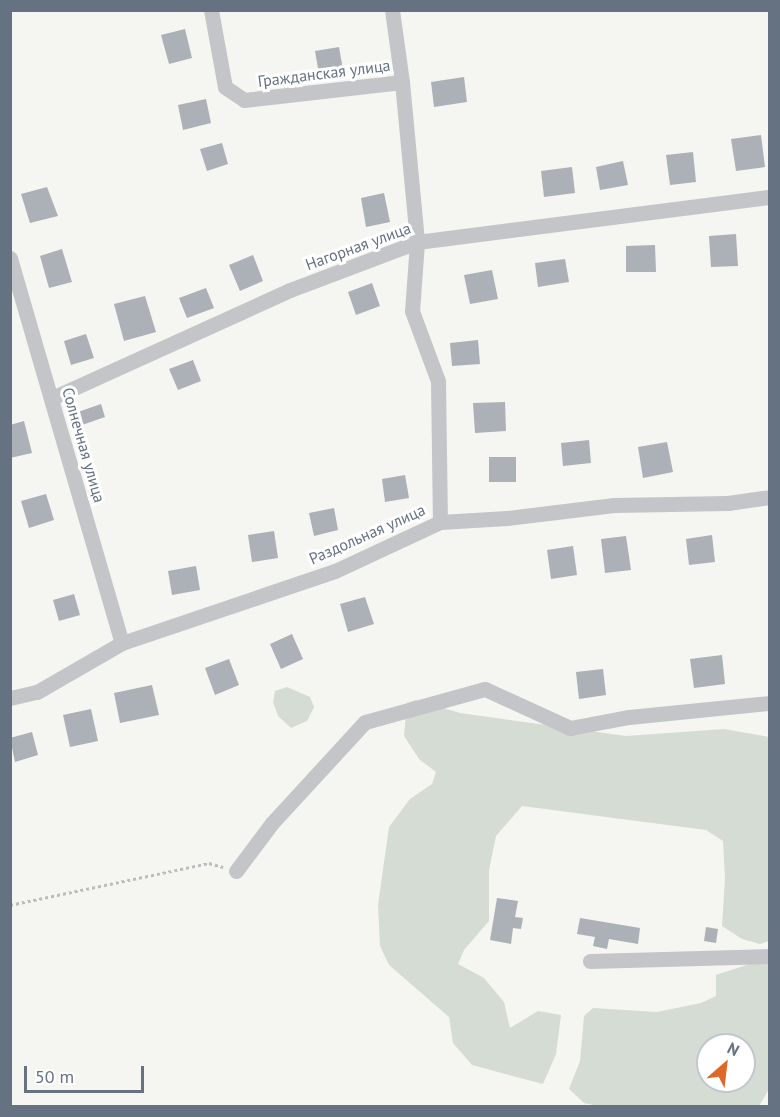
<!DOCTYPE html>
<meta charset="utf-8">
<style>
body{margin:0}
#map{position:relative;width:780px;height:1117px;overflow:hidden;background:#f5f5f1;font-family:"PT Sans",sans-serif}
div>[style]{position:absolute}
.green>*{inset:0;background:#d5dcd3}
.building>*{inset:0;background:#abb1b7}
.path>*{height:3px;margin-top:-1.5px;transform-origin:0;background:repeating-linear-gradient(90deg,#babcbe 0 3px,transparent 0 6px)}
.minor>*{height:15px;margin:-7.5px;padding:0 7.5px;transform-origin:7.5px;border-radius:7.5px;background:#c3c5c9}
span{translate:-50% -50%;white-space:nowrap;text-align:center;line-height:1.15;-webkit-text-stroke:6px #fff;paint-order:stroke}
.street-label{font-size:16px;color:#657282}
.frame{position:absolute;inset:0;border:12px solid #657282;pointer-events:none}
.north{position:absolute;left:696px;top:1033px;width:60px;height:60px;box-sizing:border-box;background:#fff;border:2px solid #c1c7cd;border-radius:50%;rotate:28deg;font-size:16px;font-weight:700;line-height:24px;text-align:center;color:#657282}
.north::after{content:'';display:block;margin:auto;width:21px;height:27px;background:#df6728;clip-path:polygon(50% 0,100% 100%,50% 72%,0 100%)}
.scale{position:absolute;left:24px;top:1066px;width:120px;height:27px;box-sizing:border-box;border:3px solid #657282;border-top:0;padding-left:8px;font-size:18px;line-height:21px;white-space:nowrap;color:#657282;-webkit-text-stroke:4px #fff;paint-order:stroke}
</style>
<div id="map">
<div class="green">
<div style="clip-path:polygon(287px 687px,310px 697px,314px 707px,307px 721px,291px 728px,278px 716px,273px 702px,275px 691px)"></div>
<div style="clip-path:polygon(416px 700px,460px 713px,626px 736px,724px 729px,769px 737px,769px 941px,760px 944px,742px 939px,722px 926px,725px 878px,723px 841px,706px 830px,522px 806px,496px 836px,489px 870px,489px 921px,464px 950px,458px 964px,484px 978px,504px 1002px,510px 1028px,538px 1011px,561px 1015px,556px 1054px,543px 1084px,472px 1065px,453px 1043px,449px 1017px,389px 965px,380px 946px,378px 905px,389px 827px,410px 799px,432px 784px,436px 772px,419px 759px,404px 736px,407px 703px)"></div>
<div style="clip-path:polygon(evenodd,756px 962px,769px 964px,769px 1089px,759px 1106px,599px 1106px,584px 1103px,569px 1089px,580px 1061px,584px 1016px,593px 1008px,657px 1012px,701px 1003px,716px 996px,716px 975px,756px 962px,708px 1045px,744px 1045px,744px 1081px,708px 1081px,708px 1045px)"></div>
</div>
<div class="building">
<div style="clip-path:polygon(185px 29px,192px 58px,169px 64px,161px 35px)"></div>
<div style="clip-path:polygon(339px 47px,343px 70px,319px 74px,315px 51px)"></div>
<div style="clip-path:polygon(464px 77px,467px 102px,434px 107px,431px 82px)"></div>
<div style="clip-path:polygon(206px 99px,211px 123px,183px 130px,178px 105px)"></div>
<div style="clip-path:polygon(761px 135px,765px 167px,736px 171px,731px 139px)"></div>
<div style="clip-path:polygon(222px 143px,228px 164px,207px 171px,200px 149px)"></div>
<div style="clip-path:polygon(693px 152px,696px 182px,670px 185px,666px 155px)"></div>
<div style="clip-path:polygon(623px 161px,628px 185px,600px 190px,596px 167px)"></div>
<div style="clip-path:polygon(572px 167px,575px 193px,544px 197px,541px 171px)"></div>
<div style="clip-path:polygon(47px 187px,58px 216px,30px 223px,21px 194px)"></div>
<div style="clip-path:polygon(384px 193px,390px 222px,366px 227px,361px 198px)"></div>
<div style="clip-path:polygon(736px 234px,738px 266px,711px 267px,709px 236px)"></div>
<div style="clip-path:polygon(655px 245px,656px 272px,626px 272px,626px 246px)"></div>
<div style="clip-path:polygon(62px 249px,72px 282px,49px 288px,40px 256px)"></div>
<div style="clip-path:polygon(253px 255px,263px 281px,240px 291px,229px 265px)"></div>
<div style="clip-path:polygon(565px 259px,569px 282px,538px 287px,535px 263px)"></div>
<div style="clip-path:polygon(492px 270px,498px 299px,470px 304px,464px 275px)"></div>
<div style="clip-path:polygon(372px 283px,380px 306px,356px 315px,348px 292px)"></div>
<div style="clip-path:polygon(206px 288px,214px 308px,187px 318px,179px 298px)"></div>
<div style="clip-path:polygon(145px 296px,156px 332px,124px 341px,114px 304px)"></div>
<div style="clip-path:polygon(86px 334px,94px 358px,71px 365px,64px 341px)"></div>
<div style="clip-path:polygon(478px 340px,480px 364px,452px 366px,450px 343px)"></div>
<div style="clip-path:polygon(193px 360px,201px 381px,178px 390px,169px 369px)"></div>
<div style="clip-path:polygon(505px 402px,506px 431px,475px 433px,473px 403px)"></div>
<div style="clip-path:polygon(101px 404px,105px 417px,82px 425px,78px 412px)"></div>
<div style="clip-path:polygon(24px 421px,32px 453px,10px 458px,10px 425px)"></div>
<div style="clip-path:polygon(589px 440px,591px 463px,563px 466px,561px 443px)"></div>
<div style="clip-path:polygon(667px 442px,673px 472px,643px 478px,638px 447px)"></div>
<div style="clip-path:polygon(489px 457px,516px 457px,516px 482px,489px 482px)"></div>
<div style="clip-path:polygon(405px 475px,409px 498px,385px 502px,382px 479px)"></div>
<div style="clip-path:polygon(46px 494px,54px 520px,29px 528px,21px 501px)"></div>
<div style="clip-path:polygon(334px 508px,338px 530px,314px 536px,309px 513px)"></div>
<div style="clip-path:polygon(274px 531px,278px 558px,252px 562px,248px 535px)"></div>
<div style="clip-path:polygon(712px 535px,715px 562px,689px 565px,686px 539px)"></div>
<div style="clip-path:polygon(626px 536px,631px 570px,605px 573px,601px 539px)"></div>
<div style="clip-path:polygon(573px 546px,577px 575px,551px 579px,547px 550px)"></div>
<div style="clip-path:polygon(196px 566px,200px 590px,172px 595px,168px 571px)"></div>
<div style="clip-path:polygon(74px 594px,80px 615px,59px 621px,53px 600px)"></div>
<div style="clip-path:polygon(365px 597px,374px 624px,348px 632px,340px 604px)"></div>
<div style="clip-path:polygon(292px 634px,303px 659px,281px 669px,270px 644px)"></div>
<div style="clip-path:polygon(722px 655px,725px 684px,694px 688px,690px 659px)"></div>
<div style="clip-path:polygon(229px 659px,239px 685px,215px 695px,205px 668px)"></div>
<div style="clip-path:polygon(603px 669px,606px 695px,579px 699px,576px 672px)"></div>
<div style="clip-path:polygon(152px 685px,159px 715px,120px 723px,114px 693px)"></div>
<div style="clip-path:polygon(91px 709px,98px 741px,70px 747px,63px 715px)"></div>
<div style="clip-path:polygon(32px 732px,38px 755px,15px 762px,10px 738px)"></div>
<div style="clip-path:polygon(497px 898px,518px 901px,515px 917px,523px 918px,521px 929px,513px 928px,511px 944px,490px 940px)"></div>
<div style="clip-path:polygon(580px 918px,640px 928px,638px 944px,609px 939px,607px 949px,593px 946px,595px 937px,577px 934px)"></div>
<div style="clip-path:polygon(706px 927px,718px 929px,716px 943px,704px 941px)"></div>
</div>
<div class="path">
<div style="left:10px;top:905px;width:203px;rotate:-11.9deg"></div>
<div style="left:209px;top:863px;width:15px;rotate:16deg"></div>
</div>
<div class="minor">
<div style="left:211px;top:10px;width:78px;rotate:79.7deg"></div>
<div style="left:225px;top:87px;width:23px;rotate:34deg"></div>
<div style="left:244px;top:100px;width:159px;rotate:-6.5deg"></div>
<div style="left:392px;top:10px;width:73px;rotate:82.1deg"></div>
<div style="left:402px;top:82px;width:161px;rotate:84.6deg"></div>
<div style="left:417px;top:242px;width:69px;rotate:94.1deg"></div>
<div style="left:412px;top:311px;width:75px;rotate:69.6deg"></div>
<div style="left:438px;top:381px;width:141px;rotate:89.2deg"></div>
<div style="left:10px;top:258px;width:401px;rotate:73.8deg"></div>
<div style="left:52px;top:398px;width:261px;rotate:-24.4deg"></div>
<div style="left:290px;top:290px;width:136px;rotate:-20.7deg"></div>
<div style="left:417px;top:242px;width:356px;rotate:-7.3deg"></div>
<div style="left:10px;top:698px;width:28px;rotate:-13deg"></div>
<div style="left:37px;top:692px;width:98px;rotate:-30deg"></div>
<div style="left:122px;top:643px;width:225px;rotate:-18.7deg"></div>
<div style="left:335px;top:571px;width:116px;rotate:-25deg"></div>
<div style="left:440px;top:522px;width:67px;rotate:-3.4deg"></div>
<div style="left:507px;top:518px;width:108px;rotate:-6.9deg"></div>
<div style="left:614px;top:505px;width:114px;rotate:-1deg"></div>
<div style="left:728px;top:503px;width:42px;rotate:-8.1deg"></div>
<div style="left:236px;top:871px;width:60px;rotate:-53.1deg"></div>
<div style="left:272px;top:823px;width:137px;rotate:-47.4deg"></div>
<div style="left:365px;top:722px;width:124px;rotate:-15.4deg"></div>
<div style="left:485px;top:689px;width:94px;rotate:24.6deg"></div>
<div style="left:570px;top:728px;width:60px;rotate:-10.6deg"></div>
<div style="left:629px;top:717px;width:142px;rotate:-5.7deg"></div>
<div style="left:590px;top:961px;width:180px;rotate:-1.6deg"></div>
</div>
<div class="street-label">
<span style="left:324px;top:73px;rotate:-7deg">Гражданская улица</span>
<span style="left:358px;top:246px;rotate:-20deg">Нагорная улица</span>
<span style="left:84px;top:445px;rotate:74deg">Солнечная улица</span>
<span style="left:367px;top:534px;rotate:-24deg">Раздольная улица</span>
</div>
<div class="frame"></div>
<div class="north">N</div>
<div class="scale">50 m</div>
</div>
